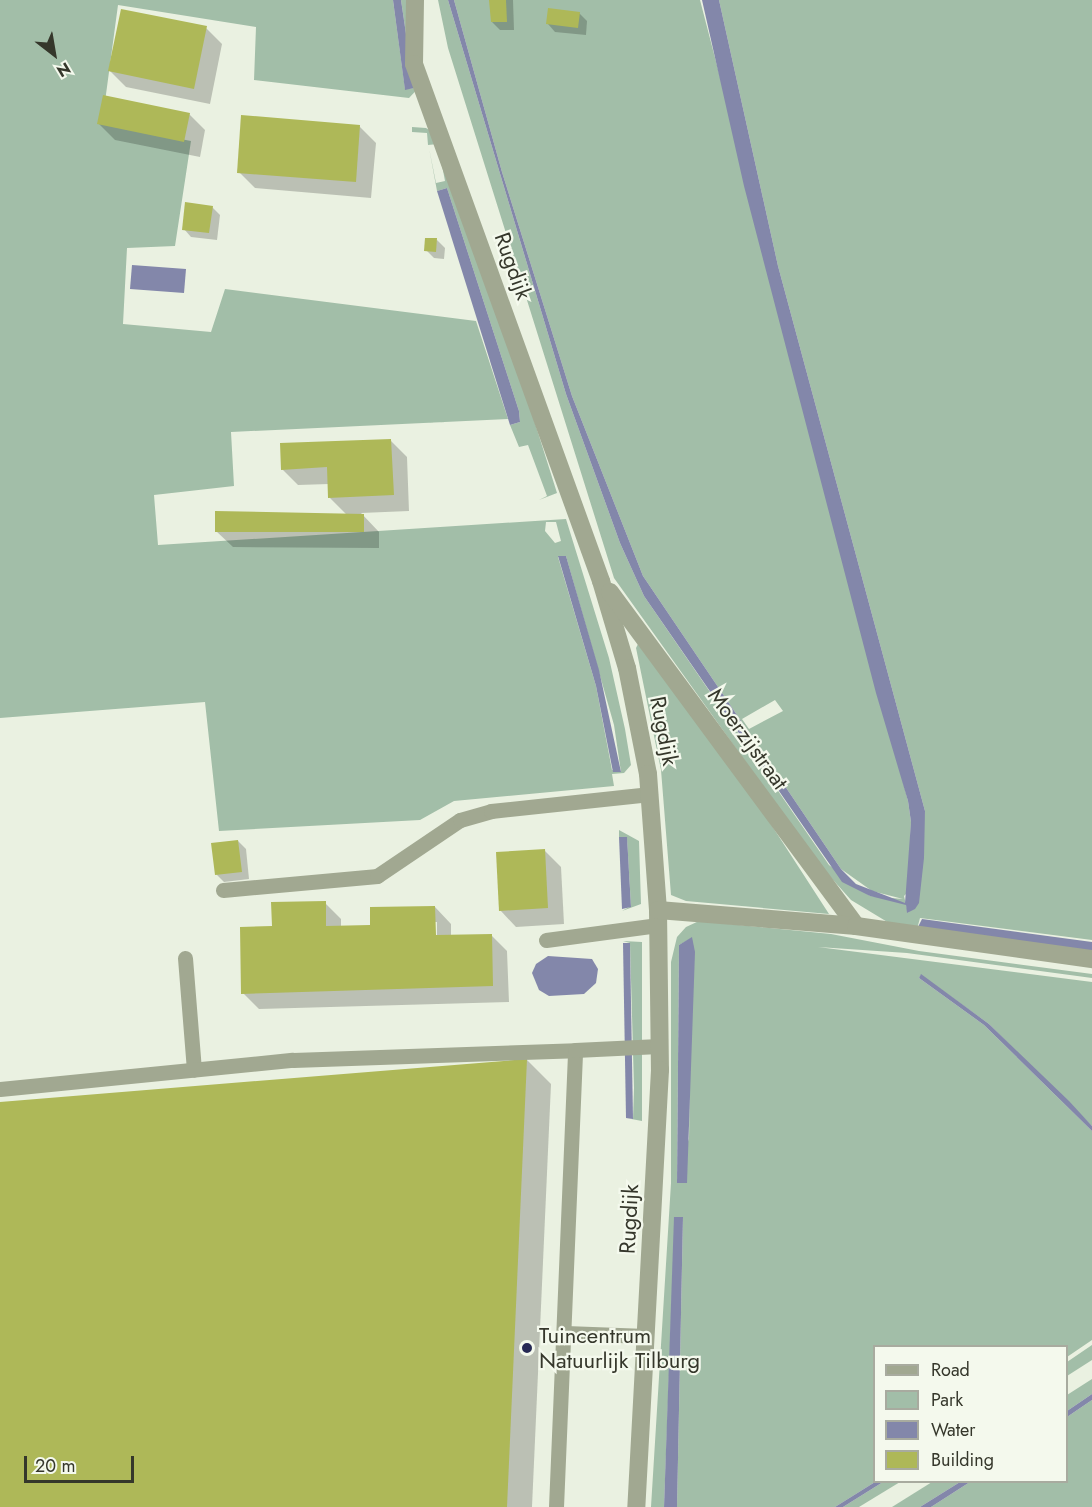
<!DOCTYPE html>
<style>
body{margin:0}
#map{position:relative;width:1092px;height:1507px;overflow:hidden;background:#eaf1e1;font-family:Jost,sans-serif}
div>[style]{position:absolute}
.green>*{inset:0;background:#a2bea8}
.water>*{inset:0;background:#8387aa}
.shadow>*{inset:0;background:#0003}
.building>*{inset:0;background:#aeb858}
.lane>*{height:15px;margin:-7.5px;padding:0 7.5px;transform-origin:7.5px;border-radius:7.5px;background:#a1a891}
.street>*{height:18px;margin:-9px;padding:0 9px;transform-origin:9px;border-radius:9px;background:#a1a891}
.dots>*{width:16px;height:16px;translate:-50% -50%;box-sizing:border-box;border:3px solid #f4f9ed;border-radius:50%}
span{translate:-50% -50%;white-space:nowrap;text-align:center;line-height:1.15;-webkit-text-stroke:4.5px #f4f9ed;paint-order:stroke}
.street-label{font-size:22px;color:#35372b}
.poi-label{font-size:22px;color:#35372b}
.left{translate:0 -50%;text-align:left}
.legend{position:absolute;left:873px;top:1345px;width:195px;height:138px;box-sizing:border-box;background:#f4f9ed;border:2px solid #a8ab9f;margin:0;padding:8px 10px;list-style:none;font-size:18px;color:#35372b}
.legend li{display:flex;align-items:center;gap:12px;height:30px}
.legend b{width:30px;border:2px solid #a8ab9f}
.north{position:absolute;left:24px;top:24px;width:60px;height:60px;-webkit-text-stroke:4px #f4f9ed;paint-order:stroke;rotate:149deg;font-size:16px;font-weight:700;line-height:24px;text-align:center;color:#35372b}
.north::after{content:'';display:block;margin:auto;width:21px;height:27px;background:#35372b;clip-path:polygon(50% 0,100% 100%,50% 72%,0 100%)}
.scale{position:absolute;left:24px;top:1456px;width:110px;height:27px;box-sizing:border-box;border:3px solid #35372b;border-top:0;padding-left:8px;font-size:18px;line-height:21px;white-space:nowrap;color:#35372b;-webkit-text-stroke:4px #f4f9ed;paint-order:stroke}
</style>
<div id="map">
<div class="green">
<div style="clip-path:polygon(evenodd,0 0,393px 0,405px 89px,414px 88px,401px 0,407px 0,426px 80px,409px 98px,254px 80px,256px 27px,118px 5px,102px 124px,191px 141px,175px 246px,127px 248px,123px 324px,211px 332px,225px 289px,476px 321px,508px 419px,231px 432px,234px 486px,154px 495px,158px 545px,566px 519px,609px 658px,625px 729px,631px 765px,624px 773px,612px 774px,614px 786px,454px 801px,420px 820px,219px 831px,205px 702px,0 718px,0 0,546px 522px,556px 522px,561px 541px,555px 543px,545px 531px,546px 522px,0 0,566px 556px,614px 725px,621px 772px,612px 770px,596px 686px,558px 557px,566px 556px)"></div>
<div style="clip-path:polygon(evenodd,438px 0,448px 0,566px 394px,620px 543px,644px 596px,829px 865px,870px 896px,903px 899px,872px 891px,841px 869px,643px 576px,572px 396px,502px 172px,454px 0,700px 0,908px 801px,911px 822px,908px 892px,904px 896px,908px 913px,925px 811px,778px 266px,719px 0,1092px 0,1092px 940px,920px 918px,917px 929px,889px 923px,851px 900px,818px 863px,614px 578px,448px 48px,438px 0,775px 700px,783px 711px,749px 729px,742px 719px,775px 700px)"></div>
<div style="clip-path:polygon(412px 127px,426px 128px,446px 141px,557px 493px,539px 500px,547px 496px,528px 445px,519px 447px,510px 425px,520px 422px,519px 411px,447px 188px,437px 191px,429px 148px,436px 183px,445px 181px,438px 144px,428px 145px,427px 133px,412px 132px)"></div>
<div style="clip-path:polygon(638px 644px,761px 809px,829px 914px,686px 901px,671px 895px,661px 770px,636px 648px)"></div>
<div style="clip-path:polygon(619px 830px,639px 841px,641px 904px,622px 911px,631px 906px,627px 838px,619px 837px)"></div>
<div style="clip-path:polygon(evenodd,699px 921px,831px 934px,919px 951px,1092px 974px,1092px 978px,907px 953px,818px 947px,1092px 982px,1092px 1126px,989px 1024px,921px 975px,919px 978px,984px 1025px,1092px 1131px,1092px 1340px,1067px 1357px,1066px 1346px,874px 1346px,875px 1482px,835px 1507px,677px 1507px,683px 1217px,675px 1217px,664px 1507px,651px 1507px,671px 1183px,671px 962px,677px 937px,686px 927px,699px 921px,692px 938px,689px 1138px,677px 1182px,679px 945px,692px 938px)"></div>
<div style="clip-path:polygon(623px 941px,642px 942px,642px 1121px,626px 1118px,633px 1119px,634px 1088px,630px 943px)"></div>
<div style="clip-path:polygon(1092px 1345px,1092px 1360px,1067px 1376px,1067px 1362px)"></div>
<div style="clip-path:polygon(1092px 1379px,1092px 1394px,1067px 1411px,1067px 1395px)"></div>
<div style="clip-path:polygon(1092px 1400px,1092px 1507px,931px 1507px,970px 1482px,1066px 1482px,1067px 1417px)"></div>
<div style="clip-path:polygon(883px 1482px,900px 1482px,859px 1507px,843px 1507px)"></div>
<div style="clip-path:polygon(932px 1482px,960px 1482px,920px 1507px,892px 1507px)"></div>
</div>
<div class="water">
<div style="clip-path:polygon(393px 0,401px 0,414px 88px,405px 90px)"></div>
<div style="clip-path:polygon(448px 0,454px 0,502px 172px,572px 396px,643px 576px,841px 869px,856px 884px,905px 903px,911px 822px,908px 801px,876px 693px,744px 186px,702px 0,719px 0,778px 266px,925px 811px,924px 858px,919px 903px,915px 909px,907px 913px,906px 905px,870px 896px,842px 882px,644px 596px,620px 543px,566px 394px)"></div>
<div style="clip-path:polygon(447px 188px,519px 411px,520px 422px,510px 425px,437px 191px)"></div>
<div style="clip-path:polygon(132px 265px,186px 269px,184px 293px,130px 289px)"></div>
<div style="clip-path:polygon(558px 556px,566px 556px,599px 670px,621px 772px,613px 772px,596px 686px)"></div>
<div style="clip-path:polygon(619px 837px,627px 837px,631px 907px,622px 909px)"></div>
<div style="clip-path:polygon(922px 919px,1092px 942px,1092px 952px,917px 929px)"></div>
<div style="clip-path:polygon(692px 937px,695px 952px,687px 1183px,677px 1183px,679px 945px)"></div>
<div style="clip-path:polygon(623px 943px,630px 943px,633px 1119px,626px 1118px)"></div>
<div style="clip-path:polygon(548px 956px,592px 959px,598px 969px,596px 983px,584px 994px,549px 996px,539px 990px,532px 973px,536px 964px)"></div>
<div style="clip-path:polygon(921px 974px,989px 1024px,1069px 1101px,1092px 1126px,1092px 1131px,984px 1025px,919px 978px)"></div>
<div style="clip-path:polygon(674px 1217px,683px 1217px,677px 1507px,664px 1507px)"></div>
<div style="clip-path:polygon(1092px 1394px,1092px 1400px,1067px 1417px,1067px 1411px)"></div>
<div style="clip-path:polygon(875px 1482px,883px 1482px,843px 1507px,835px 1507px)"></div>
<div style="clip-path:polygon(960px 1482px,970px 1482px,931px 1507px,920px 1507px)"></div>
</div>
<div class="shadow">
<div style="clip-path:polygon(491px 0,513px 0,514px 30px,500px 30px,492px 22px)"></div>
<div style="clip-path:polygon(579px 13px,587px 21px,586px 35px,555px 32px,548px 24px)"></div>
<div style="clip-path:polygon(206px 28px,222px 44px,210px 104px,126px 87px,110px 71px)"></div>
<div style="clip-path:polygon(189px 114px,205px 130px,200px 157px,115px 140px,99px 124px)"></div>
<div style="clip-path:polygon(359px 126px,376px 143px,371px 198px,255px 188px,239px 172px)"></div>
<div style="clip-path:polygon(212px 207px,220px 215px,217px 240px,191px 237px,184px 229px)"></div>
<div style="clip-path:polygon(437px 240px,445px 248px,444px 259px,434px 258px,426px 250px)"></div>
<div style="clip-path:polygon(391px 441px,407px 457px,409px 511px,361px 513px,379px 532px,379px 548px,233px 547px,216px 531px,347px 515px,330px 498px,329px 484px,298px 485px,282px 469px)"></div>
<div style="clip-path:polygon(238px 841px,246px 849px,249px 879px,224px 882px,216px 874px)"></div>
<div style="clip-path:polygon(545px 851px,561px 867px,564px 924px,516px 927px,500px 910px)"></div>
<div style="clip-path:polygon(evenodd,325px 903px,341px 919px,341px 927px,371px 927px,435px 907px,451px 924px,451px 936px,491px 935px,507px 951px,509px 1002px,259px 1009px,243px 993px,273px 928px,325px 903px,434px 922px,437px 922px,437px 943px,434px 943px,434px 922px)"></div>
<div style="clip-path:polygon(527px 1060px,551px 1084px,532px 1507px,0 1507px,0 1104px)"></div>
</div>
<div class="building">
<div style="clip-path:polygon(489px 0,506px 0,507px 22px,491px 22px)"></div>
<div style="clip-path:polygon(548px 8px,580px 12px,578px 28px,546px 24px)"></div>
<div style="clip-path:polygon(121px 9px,207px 26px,194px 89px,108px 71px)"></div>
<div style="clip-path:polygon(103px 95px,190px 113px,184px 142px,97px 124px)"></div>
<div style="clip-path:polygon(241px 115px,360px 125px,356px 182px,237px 173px)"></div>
<div style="clip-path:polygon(185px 202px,213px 206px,209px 233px,182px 230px)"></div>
<div style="clip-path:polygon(425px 238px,437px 238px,436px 252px,424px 251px)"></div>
<div style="clip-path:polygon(391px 439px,394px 495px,328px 498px,327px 467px,281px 470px,280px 443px)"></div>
<div style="clip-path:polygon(215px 511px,364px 514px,364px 532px,215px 532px)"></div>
<div style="clip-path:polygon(238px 840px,242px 872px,215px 875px,211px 843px)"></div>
<div style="clip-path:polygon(545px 849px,548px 908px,499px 911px,496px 852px)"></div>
<div style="clip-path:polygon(326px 901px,326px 926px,370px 925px,370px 907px,435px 906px,436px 935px,492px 934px,493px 986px,241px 994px,240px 927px,272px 926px,271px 902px)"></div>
<div style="clip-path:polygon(527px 1059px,507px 1507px,0 1507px,0 1102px)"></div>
</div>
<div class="lane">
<div style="left:223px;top:890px;width:155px;rotate:-5.2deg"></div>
<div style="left:377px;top:876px;width:100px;rotate:-34deg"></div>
<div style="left:460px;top:820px;width:32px;rotate:-16deg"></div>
<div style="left:491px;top:811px;width:160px;rotate:-6.1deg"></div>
<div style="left:546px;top:940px;width:113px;rotate:-7.6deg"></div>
<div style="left:185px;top:958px;width:112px;rotate:85.4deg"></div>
<div style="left:0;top:1089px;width:294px;rotate:-5.7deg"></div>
<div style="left:293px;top:1060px;width:282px;rotate:-2deg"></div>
<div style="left:565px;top:1333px;width:81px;rotate:2.1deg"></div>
<div style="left:556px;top:1507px;width:457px;rotate:-87.6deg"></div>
<div style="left:575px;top:1050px;width:84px;rotate:-2.7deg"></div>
</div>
<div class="street">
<div style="left:415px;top:0;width:64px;rotate:90.9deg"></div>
<div style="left:414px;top:64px;width:550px;rotate:70.11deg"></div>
<div style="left:601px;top:581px;width:91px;rotate:73.4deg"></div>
<div style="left:627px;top:668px;width:108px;rotate:78.8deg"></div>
<div style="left:648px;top:774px;width:136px;rotate:85.8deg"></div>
<div style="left:658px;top:910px;width:160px;rotate:89.3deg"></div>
<div style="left:660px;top:1070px;width:438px;rotate:93.1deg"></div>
<div style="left:610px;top:592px;width:415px;rotate:53.6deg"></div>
<div style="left:658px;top:910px;width:199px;rotate:4.6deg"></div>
<div style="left:856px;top:926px;width:238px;rotate:8deg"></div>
</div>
<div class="dots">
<div style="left:527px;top:1348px;background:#262954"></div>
</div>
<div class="street-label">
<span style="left:513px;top:266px;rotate:70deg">Rugdijk</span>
<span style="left:664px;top:731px;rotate:79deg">Rugdijk</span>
<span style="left:748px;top:739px;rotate:54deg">Moerzijstraat</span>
<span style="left:629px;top:1219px;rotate:-87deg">Rugdijk</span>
</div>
<div class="poi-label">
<span class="left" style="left:539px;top:1348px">Tuincentrum<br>Natuurlijk Tilburg</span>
</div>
<ul class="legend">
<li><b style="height:8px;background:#a1a891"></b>Road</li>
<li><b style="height:16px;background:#a2bea8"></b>Park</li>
<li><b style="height:16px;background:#8387aa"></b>Water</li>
<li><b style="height:16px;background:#aeb858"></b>Building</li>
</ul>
<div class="north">N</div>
<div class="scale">20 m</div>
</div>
